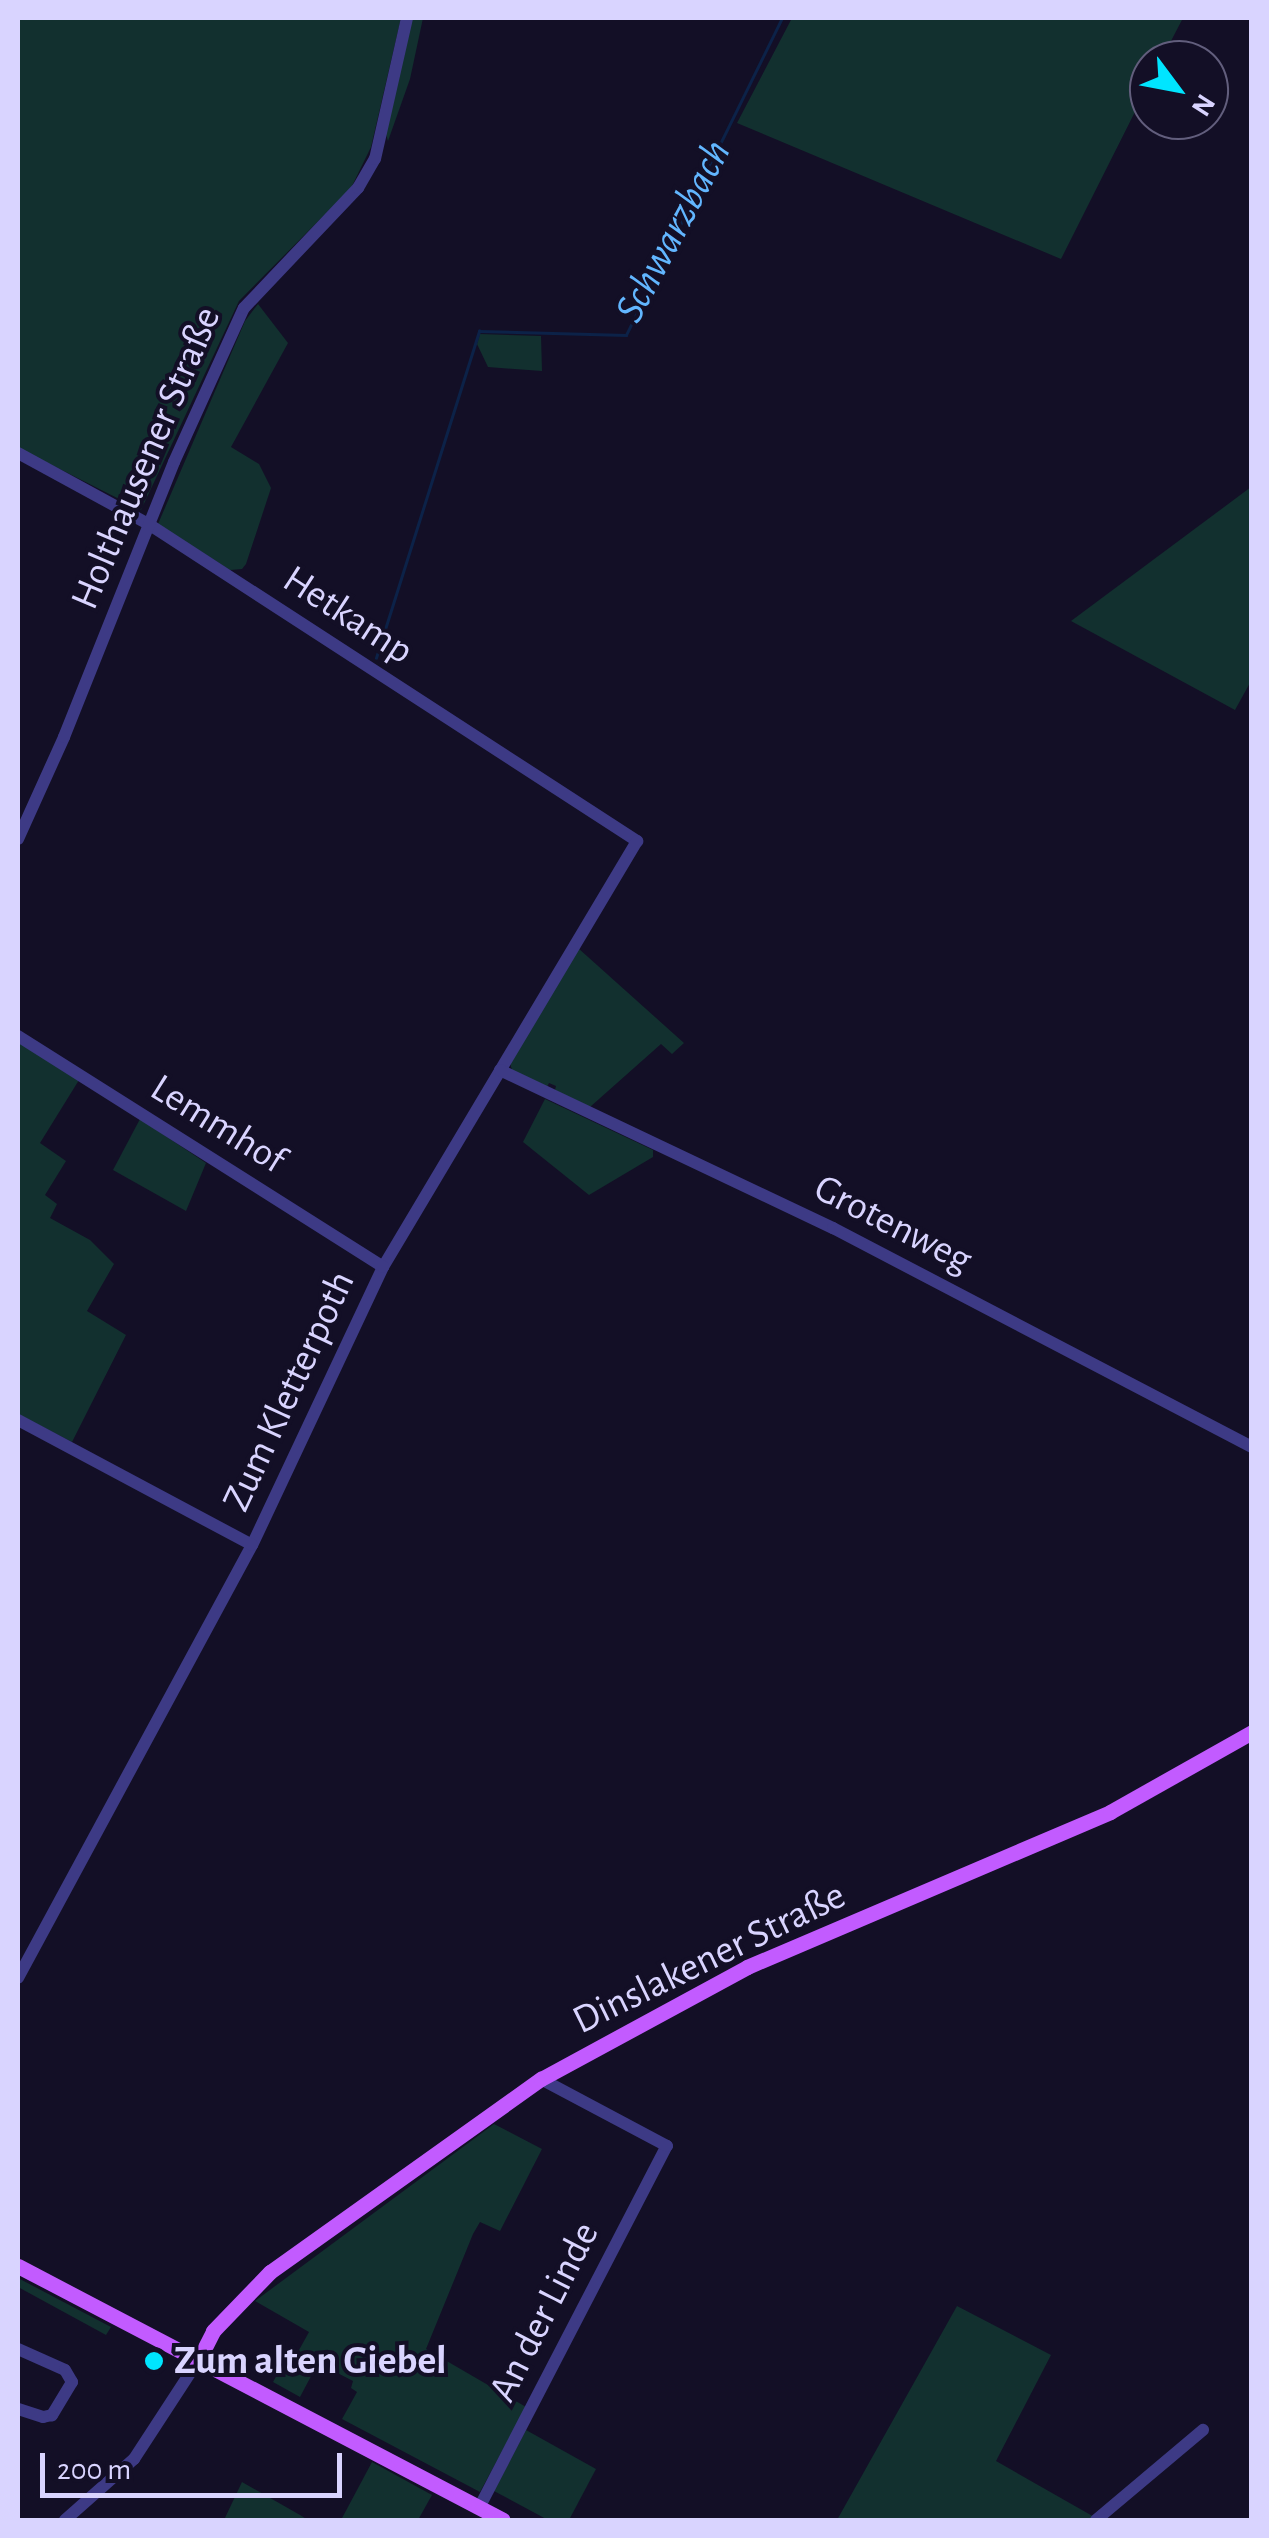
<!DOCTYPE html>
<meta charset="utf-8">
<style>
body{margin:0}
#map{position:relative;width:1269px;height:2538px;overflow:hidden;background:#130f26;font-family:"Alegreya Sans",sans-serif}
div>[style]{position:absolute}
.green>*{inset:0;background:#12302f}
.stream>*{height:2.5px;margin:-1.25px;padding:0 1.25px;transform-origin:1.25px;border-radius:1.25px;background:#0c2248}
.minor>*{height:12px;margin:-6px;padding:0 6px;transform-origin:6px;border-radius:6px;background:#3d3a85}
.major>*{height:15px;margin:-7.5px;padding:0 7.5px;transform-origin:7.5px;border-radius:7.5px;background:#c25bff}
.dots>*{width:28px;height:28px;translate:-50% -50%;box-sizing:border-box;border:5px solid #130f26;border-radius:50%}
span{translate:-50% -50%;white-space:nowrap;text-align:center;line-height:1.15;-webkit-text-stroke:8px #130f26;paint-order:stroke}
.street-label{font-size:40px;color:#d9d4ff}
.poi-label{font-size:40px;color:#d9d4ff;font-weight:700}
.left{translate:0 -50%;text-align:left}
.water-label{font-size:42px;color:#62b6ff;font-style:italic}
.frame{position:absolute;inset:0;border:20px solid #d9d4ff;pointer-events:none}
.north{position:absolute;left:1129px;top:40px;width:100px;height:100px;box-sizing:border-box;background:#130f26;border:2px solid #625e7d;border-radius:50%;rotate:122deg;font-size:28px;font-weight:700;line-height:40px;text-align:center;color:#d9d4ff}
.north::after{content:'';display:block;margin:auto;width:35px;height:45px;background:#00e5ff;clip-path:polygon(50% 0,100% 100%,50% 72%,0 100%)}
.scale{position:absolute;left:40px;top:2453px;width:302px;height:45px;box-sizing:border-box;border:5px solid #d9d4ff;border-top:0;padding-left:12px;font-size:30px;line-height:35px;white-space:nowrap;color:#d9d4ff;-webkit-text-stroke:8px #130f26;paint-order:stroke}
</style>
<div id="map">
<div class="green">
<div style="clip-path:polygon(18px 18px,401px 18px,371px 147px,351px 188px,239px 301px,141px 510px,18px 448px)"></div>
<div style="clip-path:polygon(410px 18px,423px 18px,410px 79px,388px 141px,385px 131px)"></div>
<div style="clip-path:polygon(792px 18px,1183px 18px,1161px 60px,1149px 60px,1149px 84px,1061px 259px,737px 123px)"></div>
<div style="clip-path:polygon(258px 304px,288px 343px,231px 447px,259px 464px,271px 488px,246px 564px,242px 569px,230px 570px,158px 524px,245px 321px)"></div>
<div style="clip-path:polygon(480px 334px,541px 336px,542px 371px,488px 367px,477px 344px)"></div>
<div style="clip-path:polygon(1251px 487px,1251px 681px,1235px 710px,1071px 621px)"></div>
<div style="clip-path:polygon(578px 948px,684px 1043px,672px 1054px,661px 1044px,590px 1107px,555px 1090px,556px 1086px,549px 1083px,547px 1087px,512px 1070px,510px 1063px)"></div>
<div style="clip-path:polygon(18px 1042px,79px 1080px,40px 1143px,66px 1161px,45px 1195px,57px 1204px,50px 1218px,90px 1240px,114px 1264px,87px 1311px,126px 1335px,72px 1442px,18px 1414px)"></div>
<div style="clip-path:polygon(545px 1099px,653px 1150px,653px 1157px,589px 1195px,523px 1142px)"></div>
<div style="clip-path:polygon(140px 1119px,206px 1163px,186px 1211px,113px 1170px)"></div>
<div style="clip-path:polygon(494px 2124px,542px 2149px,500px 2231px,480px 2222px,473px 2234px,426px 2349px,526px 2407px,480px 2492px,342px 2419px,357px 2392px,351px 2388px,353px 2381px,318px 2363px,300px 2397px,273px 2382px,287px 2357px,294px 2359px,309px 2332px,255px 2301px)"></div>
<div style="clip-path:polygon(18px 2278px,111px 2327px,106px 2335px,18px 2287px)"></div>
<div style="clip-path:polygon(957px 2306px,1051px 2355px,996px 2461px,1096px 2518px,1093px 2520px,837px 2520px)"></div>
<div style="clip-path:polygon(526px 2430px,596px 2469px,569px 2520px,548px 2520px,494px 2491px)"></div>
<div style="clip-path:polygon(372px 2462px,432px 2495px,418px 2520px,341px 2520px)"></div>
<div style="clip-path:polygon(242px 2482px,300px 2515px,308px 2520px,224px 2520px)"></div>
</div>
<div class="stream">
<div style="left:376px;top:658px;width:343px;rotate:-72.5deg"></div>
<div style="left:479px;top:331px;width:147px;rotate:1.6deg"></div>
<div style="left:626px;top:335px;width:353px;rotate:-63.8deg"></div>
</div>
<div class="minor">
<div style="left:18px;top:453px;width:150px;rotate:28.6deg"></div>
<div style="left:150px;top:525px;width:581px;rotate:32.98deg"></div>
<div style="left:637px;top:841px;width:496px;rotate:120.8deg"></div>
<div style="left:383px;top:1267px;width:307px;rotate:115.2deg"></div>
<div style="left:252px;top:1545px;width:492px;rotate:118.4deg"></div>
<div style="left:18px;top:839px;width:112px;rotate:-65.7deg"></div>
<div style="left:64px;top:737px;width:296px;rotate:-68.2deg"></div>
<div style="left:174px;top:462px;width:169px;rotate:-65.6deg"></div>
<div style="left:244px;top:308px;width:166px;rotate:-46.5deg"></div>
<div style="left:358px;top:188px;width:34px;rotate:-60deg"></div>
<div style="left:375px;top:159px;width:145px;rotate:-77.2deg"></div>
<div style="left:18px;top:1036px;width:432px;rotate:32.3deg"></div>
<div style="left:500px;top:1070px;width:369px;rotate:25.4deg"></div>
<div style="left:833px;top:1228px;width:473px;rotate:27.6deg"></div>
<div style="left:18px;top:1420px;width:265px;rotate:28.1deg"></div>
<div style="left:18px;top:2349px;width:51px;rotate:24.1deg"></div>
<div style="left:65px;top:2370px;width:14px;rotate:60deg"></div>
<div style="left:72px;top:2382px;width:39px;rotate:121deg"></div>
<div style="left:52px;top:2415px;width:9px;rotate:167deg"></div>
<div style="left:43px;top:2417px;width:26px;rotate:-162deg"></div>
<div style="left:479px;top:2508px;width:408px;rotate:-62.6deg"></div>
<div style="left:667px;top:2146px;width:143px;rotate:-152deg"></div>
<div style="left:65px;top:2520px;width:92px;rotate:-41.5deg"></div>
<div style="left:134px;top:2459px;width:117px;rotate:-56.9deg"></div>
<div style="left:1096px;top:2520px;width:140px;rotate:-40.1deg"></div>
</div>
<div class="major">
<div style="left:18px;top:2266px;width:547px;rotate:27.64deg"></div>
<div style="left:198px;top:2361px;width:34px;rotate:-63deg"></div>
<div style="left:213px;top:2331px;width:82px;rotate:-46deg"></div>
<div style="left:270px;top:2272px;width:333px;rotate:-35.5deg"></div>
<div style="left:541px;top:2079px;width:234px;rotate:-28.5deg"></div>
<div style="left:747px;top:1967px;width:395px;rotate:-23.1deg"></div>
<div style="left:1110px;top:1812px;width:163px;rotate:-29.4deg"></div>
</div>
<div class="dots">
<div style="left:154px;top:2361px;background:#00e5ff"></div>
</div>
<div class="street-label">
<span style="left:146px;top:458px;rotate:-67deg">Holthausener Straße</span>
<span style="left:348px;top:615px;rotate:33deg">Hetkamp</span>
<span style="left:218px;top:1124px;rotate:32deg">Lemmhof</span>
<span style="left:893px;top:1224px;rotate:27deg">Grotenweg</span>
<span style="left:289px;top:1391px;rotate:-65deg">Zum Kletterpoth</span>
<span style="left:709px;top:1958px;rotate:-26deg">Dinslakener Straße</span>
<span style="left:544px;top:2312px;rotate:-63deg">An der Linde</span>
</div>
<div class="poi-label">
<span class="left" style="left:174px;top:2361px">Zum alten Giebel</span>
</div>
<div class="water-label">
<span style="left:673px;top:231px;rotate:-62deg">Schwarzbach</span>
</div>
<div class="frame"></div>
<div class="north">N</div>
<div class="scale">200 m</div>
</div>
